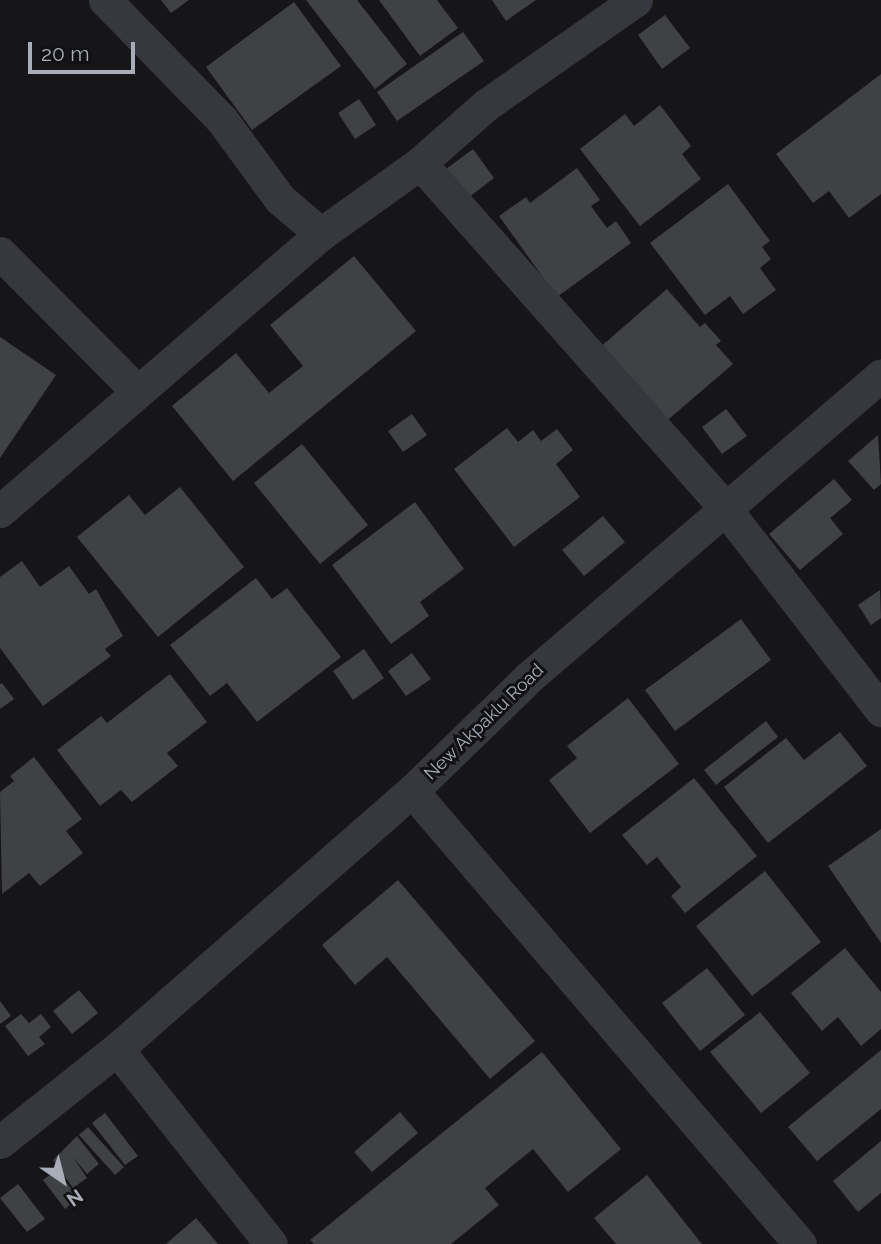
<!DOCTYPE html>
<style>
body{margin:0}
#map{position:relative;width:881px;height:1244px;overflow:hidden;background:#161618;font-family:Raleway,sans-serif}
div>[style]{position:absolute}
.building>*{inset:0;background:#404145}
.minor>*{height:33px;margin:-16.5px;padding:0 16.5px;transform-origin:16.5px;border-radius:16.5px;background:#37383d}
span{translate:-50% -50%;white-space:nowrap;text-align:center;line-height:1.15;-webkit-text-stroke:6px #111113;paint-order:stroke}
.street-label{font-size:18px;color:#a8adb8}
.north{position:absolute;left:28px;top:1146px;width:70px;height:70px;-webkit-text-stroke:5px #111113;paint-order:stroke;rotate:145deg;font-size:19px;font-weight:700;line-height:28px;text-align:center;color:#a8adb8}
.north::after{content:'';display:block;margin:auto;width:24px;height:32px;background:#a8adb8;clip-path:polygon(50% 0,100% 100%,50% 72%,0 100%)}
.scale{position:absolute;left:28px;top:42px;width:107px;height:32px;box-sizing:border-box;border:4px solid #a8adb8;border-top:0;padding-left:9px;font-size:21px;line-height:24px;white-space:nowrap;color:#a8adb8;-webkit-text-stroke:5px #111113;paint-order:stroke}
</style>
<div id="map">
<div class="building">
<div style="clip-path:polygon(161px 0,189px 0,171px 13px)"></div>
<div style="clip-path:polygon(306px 0,357px 0,407px 64px,375px 89px)"></div>
<div style="clip-path:polygon(379px 0,437px 0,458px 28px,420px 56px)"></div>
<div style="clip-path:polygon(492px 0,536px 0,506px 21px)"></div>
<div style="clip-path:polygon(294px 2px,341px 66px,252px 130px,206px 67px)"></div>
<div style="clip-path:polygon(665px 15px,690px 48px,662px 69px,638px 35px)"></div>
<div style="clip-path:polygon(463px 32px,484px 61px,397px 121px,377px 92px)"></div>
<div style="clip-path:polygon(881px 74px,881px 194px,849px 218px,829px 191px,813px 203px,776px 154px)"></div>
<div style="clip-path:polygon(359px 99px,376px 125px,355px 139px,338px 113px)"></div>
<div style="clip-path:polygon(660px 105px,691px 146px,682px 154px,701px 179px,640px 226px,580px 149px,625px 114px,634px 126px)"></div>
<div style="clip-path:polygon(473px 149px,494px 178px,468px 198px,446px 169px)"></div>
<div style="clip-path:polygon(577px 168px,600px 200px,591px 206px,607px 228px,616px 221px,631px 243px,557px 297px,499px 216px,526px 197px,530px 203px)"></div>
<div style="clip-path:polygon(728px 184px,770px 241px,762px 247px,771px 259px,760px 268px,776px 290px,743px 314px,730px 296px,705px 315px,650px 243px)"></div>
<div style="clip-path:polygon(354px 256px,416px 331px,233px 481px,172px 406px,236px 353px,269px 393px,303px 366px,270px 325px)"></div>
<div style="clip-path:polygon(667px 289px,700px 327px,705px 323px,721px 341px,716px 345px,733px 364px,663px 424px,598px 349px)"></div>
<div style="clip-path:polygon(0 337px,56px 375px,0 458px)"></div>
<div style="clip-path:polygon(726px 409px,747px 436px,722px 454px,702px 427px)"></div>
<div style="clip-path:polygon(412px 414px,427px 435px,403px 452px,388px 431px)"></div>
<div style="clip-path:polygon(507px 428px,518px 442px,533px 430px,541px 441px,557px 429px,573px 450px,556px 464px,580px 497px,514px 547px,454px 469px)"></div>
<div style="clip-path:polygon(878px 435px,881px 484px,874px 490px,848px 461px)"></div>
<div style="clip-path:polygon(302px 444px,368px 525px,320px 564px,254px 483px)"></div>
<div style="clip-path:polygon(834px 479px,852px 500px,830px 518px,843px 534px,800px 570px,769px 534px)"></div>
<div style="clip-path:polygon(180px 487px,244px 567px,158px 637px,77px 537px,129px 495px,145px 515px)"></div>
<div style="clip-path:polygon(415px 502px,464px 569px,420px 602px,429px 616px,391px 644px,332px 565px)"></div>
<div style="clip-path:polygon(603px 516px,625px 542px,584px 576px,562px 550px)"></div>
<div style="clip-path:polygon(22px 561px,40px 587px,69px 566px,89px 594px,96px 589px,123px 636px,105px 649px,111px 656px,43px 706px,0 648px,0 577px)"></div>
<div style="clip-path:polygon(256px 578px,272px 599px,287px 588px,341px 657px,257px 722px,227px 683px,210px 696px,170px 645px)"></div>
<div style="clip-path:polygon(880px 590px,881px 618px,871px 625px,858px 605px)"></div>
<div style="clip-path:polygon(741px 619px,771px 660px,675px 731px,645px 690px)"></div>
<div style="clip-path:polygon(364px 649px,384px 678px,353px 700px,333px 671px)"></div>
<div style="clip-path:polygon(412px 653px,431px 679px,406px 696px,388px 671px)"></div>
<div style="clip-path:polygon(170px 674px,207px 722px,167px 753px,178px 766px,132px 802px,121px 790px,100px 806px,57px 750px,101px 716px,107px 723px)"></div>
<div style="clip-path:polygon(2px 683px,14px 699px,0 709px,0 684px)"></div>
<div style="clip-path:polygon(628px 698px,679px 764px,590px 833px,549px 780px,577px 758px,567px 746px)"></div>
<div style="clip-path:polygon(766px 721px,778px 737px,716px 785px,704px 770px)"></div>
<div style="clip-path:polygon(840px 732px,867px 766px,768px 843px,724px 787px,786px 738px,804px 760px)"></div>
<div style="clip-path:polygon(34px 757px,82px 819px,66px 831px,83px 853px,40px 886px,29px 873px,2px 894px,0 792px,14px 781px,10px 776px)"></div>
<div style="clip-path:polygon(694px 778px,757px 856px,685px 913px,671px 896px,681px 887px,657px 857px,647px 865px,622px 835px)"></div>
<div style="clip-path:polygon(881px 829px,881px 943px,828px 866px)"></div>
<div style="clip-path:polygon(765px 871px,821px 942px,752px 996px,696px 926px)"></div>
<div style="clip-path:polygon(398px 880px,535px 1041px,490px 1079px,387px 957px,355px 985px,322px 945px)"></div>
<div style="clip-path:polygon(845px 948px,881px 992px,881px 1029px,861px 1046px,838px 1017px,822px 1031px,791px 993px)"></div>
<div style="clip-path:polygon(707px 968px,745px 1015px,700px 1051px,662px 1003px)"></div>
<div style="clip-path:polygon(79px 990px,98px 1013px,72px 1034px,53px 1011px)"></div>
<div style="clip-path:polygon(0 1001px,11px 1016px,0 1024px)"></div>
<div style="clip-path:polygon(760px 1012px,810px 1073px,761px 1113px,710px 1052px)"></div>
<div style="clip-path:polygon(21px 1014px,29px 1023px,41px 1014px,51px 1027px,39px 1037px,45px 1044px,28px 1056px,5px 1026px)"></div>
<div style="clip-path:polygon(881px 1050px,881px 1109px,817px 1161px,788px 1127px)"></div>
<div style="clip-path:polygon(542px 1052px,621px 1149px,568px 1192px,533px 1149px,485px 1188px,499px 1205px,451px 1244px,314px 1244px,310px 1240px)"></div>
<div style="clip-path:polygon(400px 1112px,418px 1133px,372px 1172px,354px 1152px)"></div>
<div style="clip-path:polygon(105px 1113px,138px 1156px,125px 1165px,92px 1123px)"></div>
<div style="clip-path:polygon(88px 1127px,124px 1167px,115px 1175px,79px 1135px)"></div>
<div style="clip-path:polygon(77px 1136px,99px 1164px,87px 1174px,73px 1157px,87px 1178px,73px 1188px,53px 1160px)"></div>
<div style="clip-path:polygon(881px 1141px,881px 1193px,858px 1212px,833px 1181px)"></div>
<div style="clip-path:polygon(57px 1170px,78px 1198px,65px 1209px,43px 1180px)"></div>
<div style="clip-path:polygon(647px 1175px,702px 1244px,616px 1244px,594px 1218px)"></div>
<div style="clip-path:polygon(18px 1184px,45px 1219px,27px 1232px,0 1198px)"></div>
<div style="clip-path:polygon(196px 1218px,218px 1244px,166px 1244px)"></div>
</div>
<div class="minor">
<div style="left:105px;top:0;width:168px;rotate:45.7deg"></div>
<div style="left:222px;top:120px;width:98px;rotate:53.7deg"></div>
<div style="left:280px;top:199px;width:54px;rotate:40.5deg"></div>
<div style="left:420px;top:163px;width:459px;rotate:48.5deg"></div>
<div style="left:724px;top:507px;width:257px;rotate:52.3deg"></div>
<div style="left:0;top:253px;width:194px;rotate:45.2deg"></div>
<div style="left:0;top:511px;width:424px;rotate:-40.8deg"></div>
<div style="left:321px;top:234px;width:122px;rotate:-35.6deg"></div>
<div style="left:420px;top:163px;width:88px;rotate:-41.3deg"></div>
<div style="left:486px;top:105px;width:183px;rotate:-35deg"></div>
<div style="left:117px;top:1049px;width:248px;rotate:51.7deg"></div>
<div style="left:0;top:1142px;width:149px;rotate:-38.5deg"></div>
<div style="left:117px;top:1049px;width:392px;rotate:-41.2deg"></div>
<div style="left:800px;top:1244px;width:596px;rotate:-130.58deg"></div>
<div style="left:412px;top:791px;width:162px;rotate:-44.2deg"></div>
<div style="left:528px;top:678px;width:465px;rotate:-40.6deg"></div>
</div>
<div class="street-label">
<span style="left:484px;top:722px;rotate:-44deg">New Akpaklu Road</span>
</div>
<div class="north">N</div>
<div class="scale">20 m</div>
</div>
